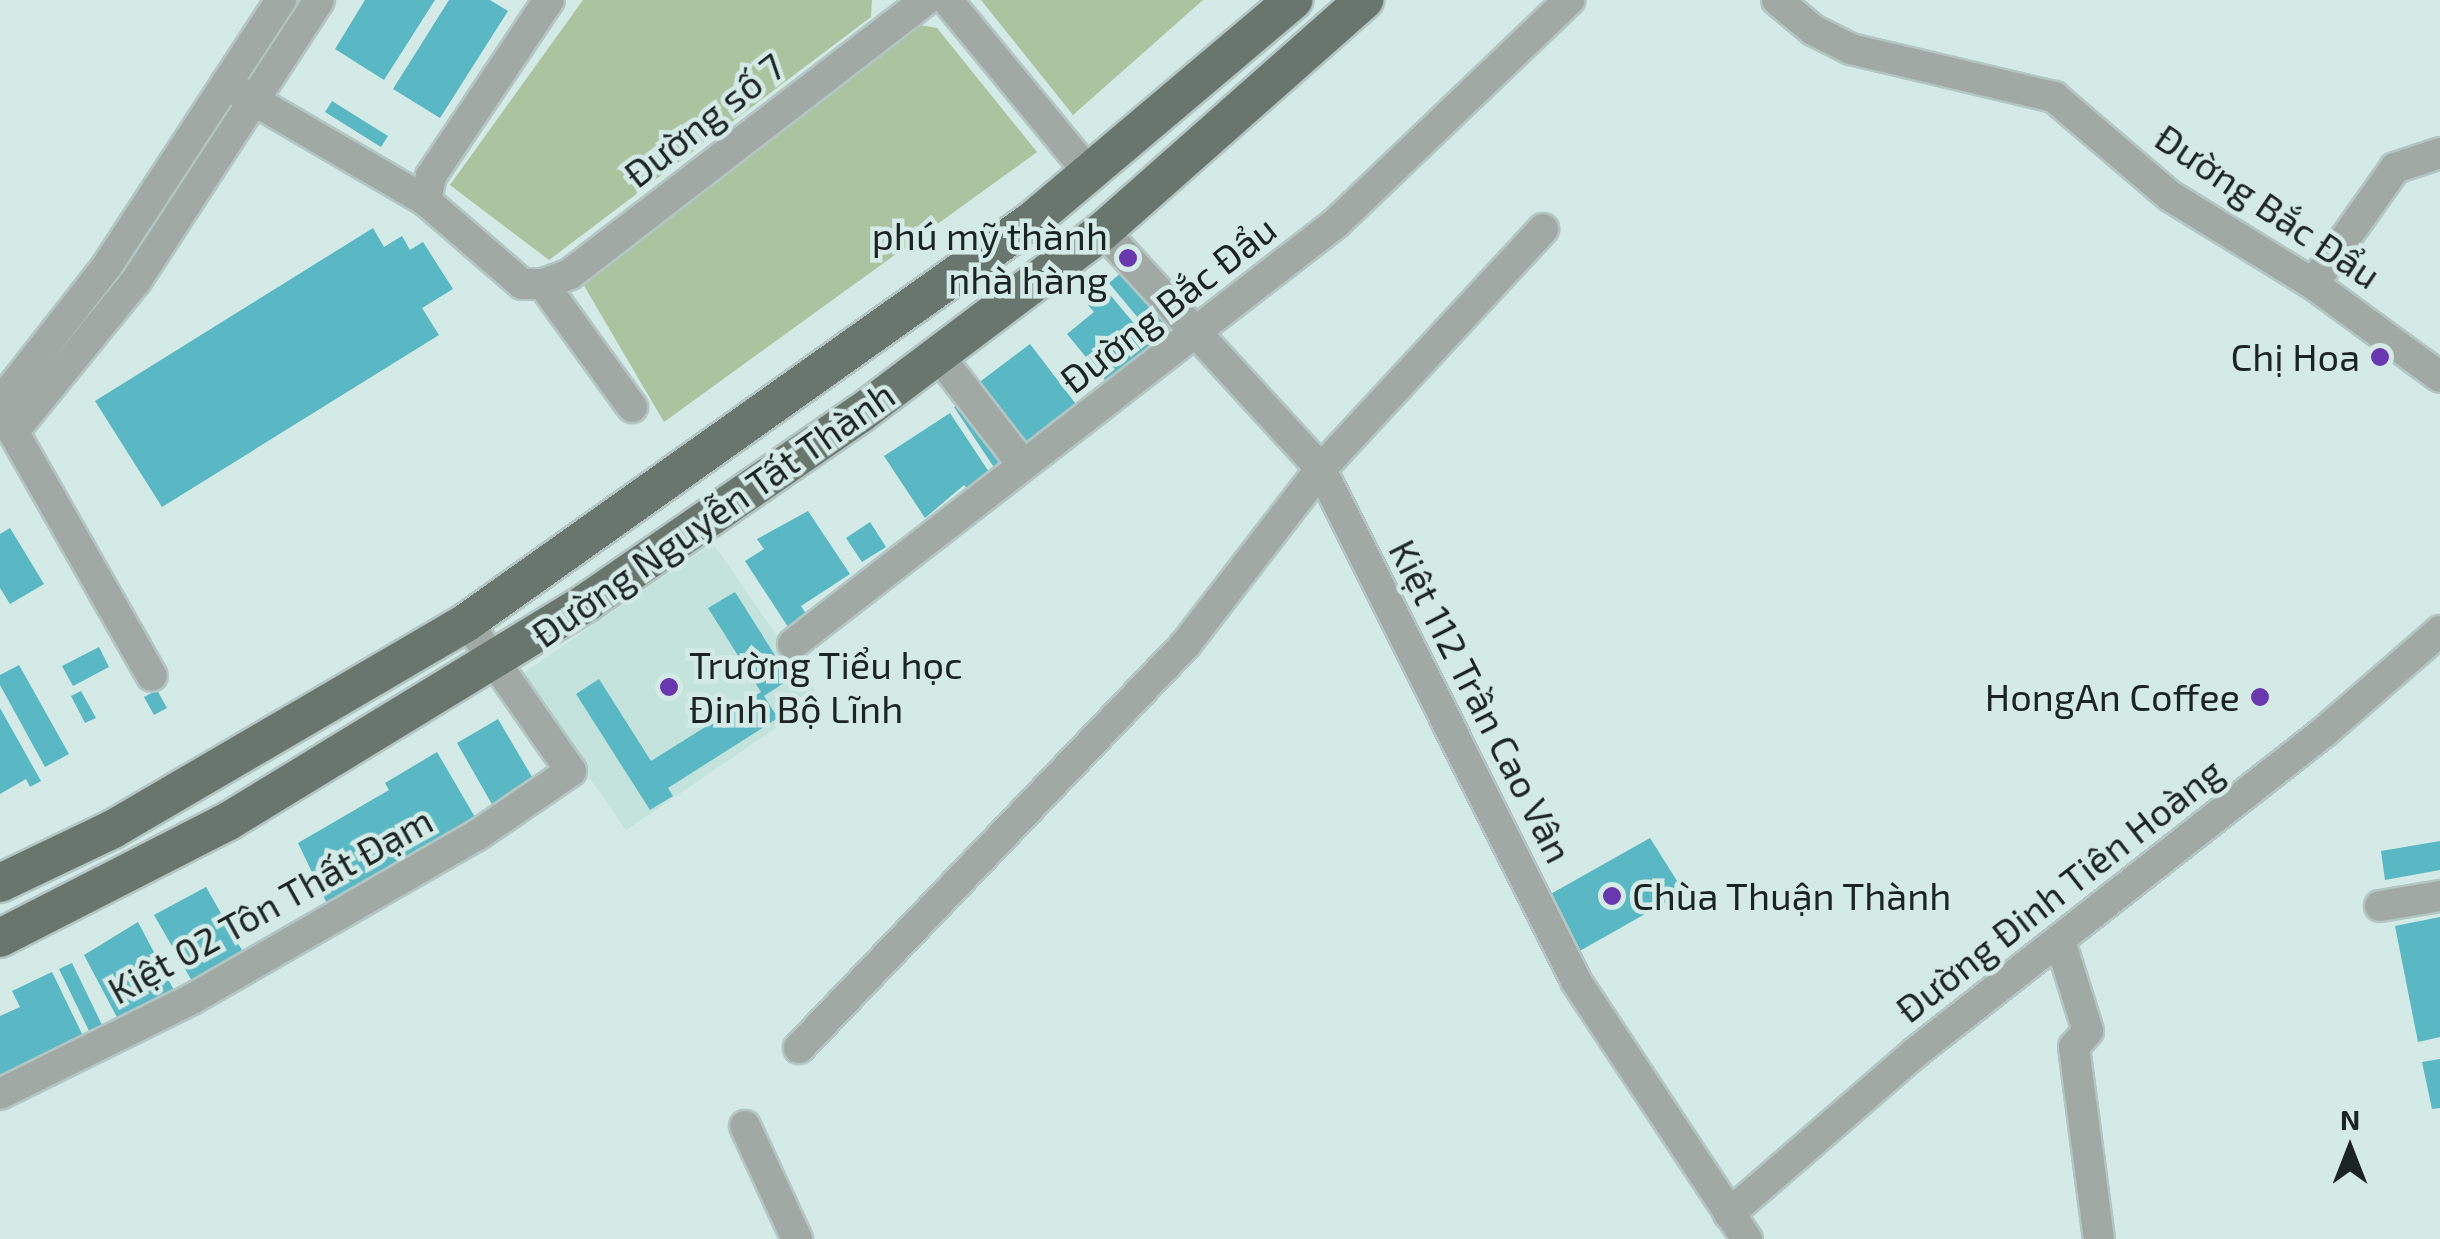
<!DOCTYPE html>
<meta charset="utf-8">
<style>
body{margin:0}
#map{position:relative;width:2440px;height:1239px;overflow:hidden;background:#d4eae6;font-family:"Exo 2",sans-serif}
div>[style]{position:absolute}
.built>*{inset:0;background:#c3e3dc}
.green>*{inset:0;background:#abc39f}
.building>*{inset:0;background:#59b8c3}
.roads{filter:drop-shadow(2px 0 #b3c6c3) drop-shadow(-2px 0 #b3c6c3) drop-shadow(0 2px #b3c6c3) drop-shadow(0 -2px #b3c6c3)}
.minor>*{height:30px;margin:-15px;padding:0 15px;transform-origin:15px;border-radius:15px;background:#a1a9a4}
.major>*{height:38px;margin:-19px;padding:0 19px;transform-origin:19px;border-radius:19px;background:#69766e}
.dots>*{width:28px;height:28px;translate:-50% -50%;box-sizing:border-box;border:5px solid #d4eae6;border-radius:50%}
span{translate:-50% -50%;white-space:nowrap;text-align:center;line-height:1.15;-webkit-text-stroke:9px #d4eae6;paint-order:stroke}
.street-label{font-size:38px;color:#1c2423}
.poi-label{font-size:38px;color:#1c2423}
.right{translate:-100% -50%;text-align:right}
.left{translate:0 -50%;text-align:left}
.north{position:absolute;left:2300px;top:1099px;width:100px;height:100px;-webkit-text-stroke:8px #d4eae6;paint-order:stroke;rotate:0deg;font-size:28px;font-weight:700;line-height:40px;text-align:center;color:#1c2423}
.north::after{content:'';display:block;margin:auto;width:35px;height:45px;background:#1c2423;clip-path:polygon(50% 0,100% 100%,50% 72%,0 100%)}
</style>
<div id="map">
<div class="built">
<div style="clip-path:polygon(713px 543px,820px 698px,626px 830px,519px 676px)"></div>
</div>
<div class="green">
<div style="clip-path:polygon(583px 0,872px 0,871px 17px,549px 260px,450px 185px)"></div>
<div style="clip-path:polygon(981px 0,1203px 0,1073px 115px)"></div>
<div style="clip-path:polygon(914px 24px,937px 28px,1037px 152px,664px 422px,583px 284px)"></div>
</div>
<div class="building">
<div style="clip-path:polygon(365px 0,435px 0,384px 80px,335px 49px)"></div>
<div style="clip-path:polygon(449px 0,490px 0,508px 11px,440px 118px,393px 89px)"></div>
<div style="clip-path:polygon(332px 101px,388px 136px,381px 147px,325px 112px)"></div>
<div style="clip-path:polygon(373px 228px,384px 247px,402px 236px,410px 250px,423px 242px,453px 289px,422px 308px,439px 335px,162px 507px,95px 401px)"></div>
<div style="clip-path:polygon(1122px 272px,1183px 333px,1164px 349px,1109px 283px)"></div>
<div style="clip-path:polygon(1106px 290px,1158px 352px,1113px 390px,1067px 334px,1094px 312px,1088px 305px)"></div>
<div style="clip-path:polygon(1030px 344px,1082px 412px,1029px 453px,977px 384px)"></div>
<div style="clip-path:polygon(971px 395px,1015px 461px,997px 472px,954px 407px)"></div>
<div style="clip-path:polygon(950px 413px,991px 475px,968px 490px,964px 485px,925px 518px,884px 456px)"></div>
<div style="clip-path:polygon(808px 511px,850px 574px,801px 606px,807px 615px,788px 627px,745px 561px,764px 549px,757px 539px)"></div>
<div style="clip-path:polygon(870px 522px,886px 547px,862px 562px,846px 538px)"></div>
<div style="clip-path:polygon(10px 528px,44px 584px,10px 604px,0 588px,0 534px)"></div>
<div style="clip-path:polygon(735px 592px,790px 679px,764px 696px,778px 718px,668px 788px,673px 796px,650px 810px,576px 694px,599px 679px,651px 761px,761px 692px,708px 608px)"></div>
<div style="clip-path:polygon(99px 647px,109px 667px,73px 686px,62px 666px)"></div>
<div style="clip-path:polygon(19px 665px,69px 754px,45px 767px,0 685px,0 675px)"></div>
<div style="clip-path:polygon(157px 690px,167px 708px,154px 715px,144px 697px)"></div>
<div style="clip-path:polygon(81px 691px,96px 718px,85px 723px,71px 696px)"></div>
<div style="clip-path:polygon(0 708px,41px 781px,30px 787px,26px 779px,0 794px)"></div>
<div style="clip-path:polygon(498px 719px,535px 782px,493px 806px,457px 743px)"></div>
<div style="clip-path:polygon(437px 752px,479px 824px,330px 910px,298px 843px,389px 790px,385px 783px)"></div>
<div style="clip-path:polygon(1650px 838px,1684px 892px,1569px 957px,1540px 900px)"></div>
<div style="clip-path:polygon(2440px 841px,2440px 870px,2385px 880px,2381px 851px)"></div>
<div style="clip-path:polygon(206px 887px,243px 952px,192px 981px,154px 915px)"></div>
<div style="clip-path:polygon(2440px 917px,2440px 1037px,2418px 1042px,2395px 926px)"></div>
<div style="clip-path:polygon(138px 922px,176px 994px,120px 1023px,84px 955px)"></div>
<div style="clip-path:polygon(72px 963px,104px 1029px,91px 1035px,59px 969px)"></div>
<div style="clip-path:polygon(52px 972px,86px 1042px,0 1083px,0 1016px,20px 1007px,12px 991px)"></div>
<div style="clip-path:polygon(2440px 1059px,2440px 1108px,2432px 1109px,2422px 1062px)"></div>
</div>
<div class="roads">
<div class="minor">
<div style="left:947px;top:0;width:225px;rotate:50.6deg"></div>
<div style="left:1777px;top:0;width:47px;rotate:39.8deg"></div>
<div style="left:1813px;top:30px;width:42px;rotate:26.6deg"></div>
<div style="left:1851px;top:49px;width:209px;rotate:13.3deg"></div>
<div style="left:2054px;top:97px;width:153px;rotate:40.5deg"></div>
<div style="left:2170px;top:196px;width:168px;rotate:31.6deg"></div>
<div style="left:2313px;top:284px;width:157px;rotate:36.2deg"></div>
<div style="left:226px;top:84px;width:232px;rotate:30.3deg"></div>
<div style="left:426px;top:201px;width:127px;rotate:40.8deg"></div>
<div style="left:522px;top:284px;width:21px"></div>
<div style="left:543px;top:284px;width:29px;rotate:-20deg"></div>
<div style="left:570px;top:274px;width:449px;rotate:-37.6deg"></div>
<div style="left:426px;top:201px;width:25px;rotate:-79deg"></div>
<div style="left:431px;top:176px;width:212px;rotate:-56.2deg"></div>
<div style="left:1103px;top:231px;width:323px;rotate:47.5deg"></div>
<div style="left:1321px;top:469px;width:572px;rotate:63.52deg"></div>
<div style="left:1576px;top:981px;width:310px;rotate:56.5deg"></div>
<div style="left:543px;top:284px;width:152px;rotate:54.1deg"></div>
<div style="left:2313px;top:284px;width:142px;rotate:-54.7deg"></div>
<div style="left:2395px;top:168px;width:47px;rotate:-18.4deg"></div>
<div style="left:938px;top:355px;width:139px;rotate:52.3deg"></div>
<div style="left:0;top:403px;width:174px;rotate:-52deg"></div>
<div style="left:107px;top:266px;width:318px;rotate:-56.8deg"></div>
<div style="left:3px;top:414px;width:301px;rotate:60.4deg"></div>
<div style="left:14px;top:431px;width:193px;rotate:-50.9deg"></div>
<div style="left:136px;top:281px;width:335px;rotate:-56.9deg"></div>
<div style="left:793px;top:644px;width:687px;rotate:-37.79deg"></div>
<div style="left:1336px;top:223px;width:323px;rotate:-43.7deg"></div>
<div style="left:2380px;top:906px;width:61px;rotate:-9.5deg"></div>
<div style="left:2060px;top:941px;width:94px;rotate:72.7deg"></div>
<div style="left:2088px;top:1031px;width:21px;rotate:131deg"></div>
<div style="left:2074px;top:1047px;width:194px;rotate:82.6deg"></div>
<div style="left:799px;top:1048px;width:559px;rotate:-46.23deg"></div>
<div style="left:1186px;top:644px;width:221px;rotate:-52.4deg"></div>
<div style="left:1321px;top:469px;width:327px;rotate:-47.2deg"></div>
<div style="left:0;top:1094px;width:214px;rotate:-26.3deg"></div>
<div style="left:192px;top:999px;width:327px;rotate:-29.9deg"></div>
<div style="left:476px;top:836px;width:115px;rotate:-34.4deg"></div>
<div style="left:571px;top:771px;width:182px;rotate:-124.9deg"></div>
<div style="left:745px;top:1126px;width:124px;rotate:65.3deg"></div>
<div style="left:1729px;top:1214px;width:247px;rotate:-40.9deg"></div>
<div style="left:1916px;top:1052px;width:519px;rotate:-38.11deg"></div>
<div style="left:2324px;top:732px;width:154px;rotate:-41deg"></div>
</div>
<div class="major">
<div style="left:0;top:883px;width:125px;rotate:-25.5deg"></div>
<div style="left:113px;top:829px;width:410px;rotate:-30.3deg"></div>
<div style="left:467px;top:622px;width:694px;rotate:-35.38deg"></div>
<div style="left:1033px;top:220px;width:341px;rotate:-40.2deg"></div>
<div style="left:0;top:938px;width:255px;rotate:-27.1deg"></div>
<div style="left:227px;top:822px;width:422px;rotate:-31.4deg"></div>
<div style="left:587px;top:602px;width:331px;rotate:-34.6deg"></div>
<div style="left:860px;top:414px;width:304px;rotate:-37deg"></div>
<div style="left:1103px;top:231px;width:349px;rotate:-41.5deg"></div>
</div>
</div>
<div class="dots">
<div style="left:1128px;top:258px;background:#6938af"></div>
<div style="left:2380px;top:357px;background:#6938af"></div>
<div style="left:669px;top:687px;background:#6938af"></div>
<div style="left:2260px;top:697px;background:#6938af"></div>
<div style="left:1612px;top:896px;background:#6938af"></div>
</div>
<div class="street-label">
<span style="left:704px;top:120px;rotate:-38deg">Đường số 7</span>
<span style="left:2268px;top:206px;rotate:34deg">Đường Bắc Đẩu</span>
<span style="left:1168px;top:304px;rotate:-38deg">Đường Bắc Đẩu</span>
<span style="left:713px;top:514px;rotate:-35deg">Đường Nguyễn Tất Thành</span>
<span style="left:1481px;top:701px;rotate:63deg">Kiệt 112 Trần Cao Vân</span>
<span style="left:2059px;top:890px;rotate:-38deg">Đường Đinh Tiên Hoàng</span>
<span style="left:270px;top:905px;rotate:-29deg">Kiệt 02 Tôn Thất Đạm</span>
</div>
<div class="poi-label">
<span class="right" style="left:1108px;top:258px">phú mỹ thành<br>nhà hàng</span>
<span class="right" style="left:2360px;top:357px">Chị Hoa</span>
<span class="left" style="left:689px;top:687px">Trường Tiểu học<br>Đinh Bộ Lĩnh</span>
<span class="right" style="left:2240px;top:697px">HongAn Coffee</span>
<span class="left" style="left:1632px;top:896px">Chùa Thuận Thành</span>
</div>
<div class="north">N</div>
</div>
